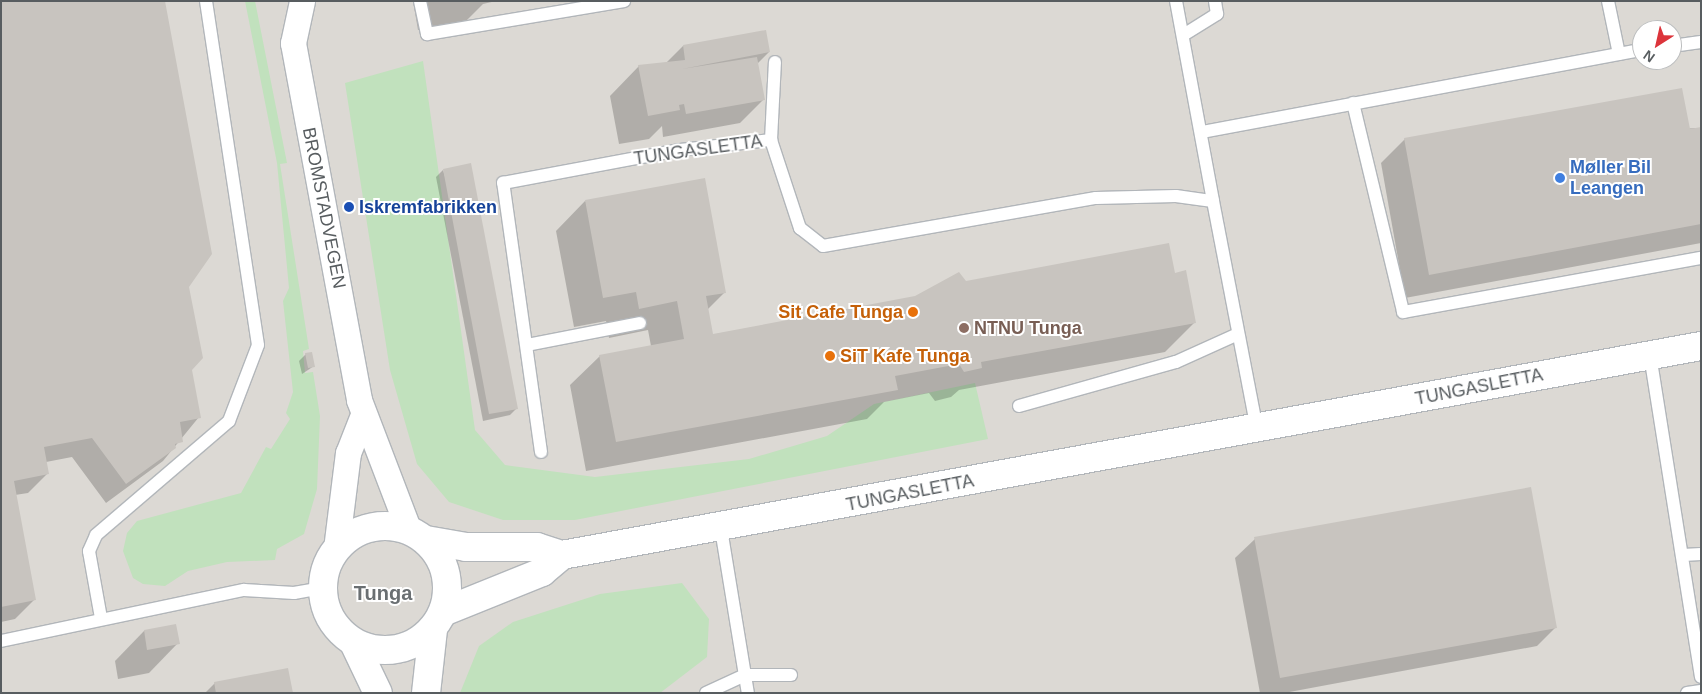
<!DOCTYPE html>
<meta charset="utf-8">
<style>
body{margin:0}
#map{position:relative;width:1702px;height:694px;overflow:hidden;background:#ebe7e0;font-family:Helvetica,sans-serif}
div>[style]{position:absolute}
.industrial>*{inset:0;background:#dcd9d4}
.green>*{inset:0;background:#c1e1bd}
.shadow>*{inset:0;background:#0003}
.building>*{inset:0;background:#c8c4bf}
.roads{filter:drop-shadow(1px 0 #b2b6ba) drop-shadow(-1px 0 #b2b6ba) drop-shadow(0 1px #b2b6ba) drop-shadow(0 -1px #b2b6ba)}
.service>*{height:12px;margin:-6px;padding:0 6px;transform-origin:6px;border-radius:6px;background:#fff}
.minor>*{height:25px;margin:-12.5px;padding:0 12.5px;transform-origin:12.5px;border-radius:12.5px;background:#fff}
.tertiary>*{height:28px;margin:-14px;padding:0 14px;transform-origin:14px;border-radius:14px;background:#fff}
.tertiary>.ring{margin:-14px;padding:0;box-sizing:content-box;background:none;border:28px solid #fff;border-radius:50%}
.dots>*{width:14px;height:14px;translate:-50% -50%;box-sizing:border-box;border:2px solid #fff;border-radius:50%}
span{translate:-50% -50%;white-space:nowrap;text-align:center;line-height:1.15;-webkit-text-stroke:4px #fff;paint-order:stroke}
.street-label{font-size:18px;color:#585d60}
.shop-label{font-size:18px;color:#366cbe;font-weight:700}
.left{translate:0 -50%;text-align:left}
.transit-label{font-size:18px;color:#164399;font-weight:700}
.food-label{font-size:18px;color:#c56008;font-weight:700}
.right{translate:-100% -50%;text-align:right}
.education-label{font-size:18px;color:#785e54;font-weight:700}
.quarter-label{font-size:20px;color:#6a6f72;font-weight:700}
.frame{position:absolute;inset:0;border:2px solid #585d60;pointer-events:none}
.north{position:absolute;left:1632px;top:20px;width:50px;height:50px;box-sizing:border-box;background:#fff;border:1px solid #bcbebf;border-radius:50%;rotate:215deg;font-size:14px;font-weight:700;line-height:20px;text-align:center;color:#585d60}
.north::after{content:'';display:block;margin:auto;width:18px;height:22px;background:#dc343b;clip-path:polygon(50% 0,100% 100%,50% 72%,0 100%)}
</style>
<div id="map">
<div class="industrial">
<div style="clip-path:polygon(evenodd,1px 1px,1701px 1px,1701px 693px,1px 693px,1px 1px,1642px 30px,1672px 30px,1672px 60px,1642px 60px,1642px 30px)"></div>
</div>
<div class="green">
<div style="clip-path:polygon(245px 1px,255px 1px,287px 163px,280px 164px,309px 349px,303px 351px,305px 373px,313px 372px,320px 416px,317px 489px,304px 534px,277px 549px,275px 560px,227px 562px,188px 571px,165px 586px,143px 584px,133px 578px,123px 551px,127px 533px,137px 521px,241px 493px,266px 447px,271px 449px,290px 419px,286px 413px,293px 392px,283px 301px,289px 288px,277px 163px)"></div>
<div style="clip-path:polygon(423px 61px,475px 430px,505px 465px,595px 477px,749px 459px,827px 436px,874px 404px,975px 383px,988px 439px,575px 520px,503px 520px,449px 502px,417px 464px,390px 370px,345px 83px)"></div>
<div style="clip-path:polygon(682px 583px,709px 619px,707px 657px,660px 693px,460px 693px,479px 646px,513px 622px,600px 594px)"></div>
</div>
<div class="shadow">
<div style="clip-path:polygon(1px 1px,188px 287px,190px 370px,199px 417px,163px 461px,106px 503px,72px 457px,46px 462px,48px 473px,28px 493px,15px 495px,34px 600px,15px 619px,1px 622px)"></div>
<div style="clip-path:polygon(413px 1px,496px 1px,483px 4px,465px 22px,418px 30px)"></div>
<div style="clip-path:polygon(683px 46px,769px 52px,757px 64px,764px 99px,740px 123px,663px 137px,662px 126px,649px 139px,619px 144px,610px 96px,639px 66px,666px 63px)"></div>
<div style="clip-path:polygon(1701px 128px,1701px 243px,1405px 298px,1381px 163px,1405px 139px)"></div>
<div style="clip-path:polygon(443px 170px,516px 409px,510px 415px,483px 421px,436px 177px)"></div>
<div style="clip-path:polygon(585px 201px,725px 292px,707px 310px,712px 335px,915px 297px,965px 283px,1174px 275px,1195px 322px,1165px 352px,959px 390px,951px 397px,935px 401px,929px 393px,884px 402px,867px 419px,586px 471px,570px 385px,600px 356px,651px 346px,648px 330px,609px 338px,606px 321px,574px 327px,556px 231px)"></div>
<div style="clip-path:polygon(306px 354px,314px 366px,302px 374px,299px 361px)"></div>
<div style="clip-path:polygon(1255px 539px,1556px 627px,1537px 646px,1284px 693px,1260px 693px,1235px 558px)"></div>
<div style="clip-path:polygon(175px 625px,178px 643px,149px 673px,118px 679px,115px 661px,144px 631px)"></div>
<div style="clip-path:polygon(215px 683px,292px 693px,205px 693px)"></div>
</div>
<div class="building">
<div style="clip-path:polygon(1px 1px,165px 1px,212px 254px,189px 287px,203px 358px,192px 370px,201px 418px,180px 422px,183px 442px,175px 444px,176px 448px,126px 484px,92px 438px,44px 447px,49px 474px,14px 481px,36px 600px,1px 607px)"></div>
<div style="clip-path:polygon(766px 30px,770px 52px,682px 69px,757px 57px,765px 100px,686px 114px,684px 104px,679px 105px,680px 110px,648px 116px,638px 65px,685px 60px,683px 45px)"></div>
<div style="clip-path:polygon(1682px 88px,1690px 129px,1701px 127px,1701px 224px,1429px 275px,1404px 138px)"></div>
<div style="clip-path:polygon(471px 163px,518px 409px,489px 414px,443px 169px)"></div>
<div style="clip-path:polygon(705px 178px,726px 293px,706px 296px,713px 334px,915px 296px,959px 272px,966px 281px,1169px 243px,1175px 273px,1186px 270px,1196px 323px,981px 362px,982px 368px,964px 372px,959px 364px,895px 376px,898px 390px,616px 442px,599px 355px,684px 339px,677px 301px,639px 309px,636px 292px,603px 298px,585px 200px)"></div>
<div style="clip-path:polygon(312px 352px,315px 367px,308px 368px,305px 353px)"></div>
<div style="clip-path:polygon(1531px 487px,1557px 628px,1280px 678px,1254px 537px)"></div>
<div style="clip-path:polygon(176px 624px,180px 644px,147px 650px,144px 630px)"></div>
<div style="clip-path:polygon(288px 668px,293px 693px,216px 693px,214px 682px)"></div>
</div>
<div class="roads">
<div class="service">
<div style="left:420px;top:1px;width:34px;rotate:78deg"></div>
<div style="left:427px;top:34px;width:200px;rotate:-9.5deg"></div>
<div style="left:1176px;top:1px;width:203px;rotate:79.5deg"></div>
<div style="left:1608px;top:1px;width:54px;rotate:78.3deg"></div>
<div style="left:1185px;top:34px;width:38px;rotate:-32deg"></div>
<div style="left:1217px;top:14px;width:13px;rotate:-99deg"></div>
<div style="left:1672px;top:46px;width:29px;rotate:-8deg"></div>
<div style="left:1353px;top:103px;width:215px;rotate:76.5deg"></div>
<div style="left:1403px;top:312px;width:303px;rotate:-10.3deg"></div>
<div style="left:1202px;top:132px;width:448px;rotate:-10.6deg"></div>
<div style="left:771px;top:140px;width:78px;rotate:-87.1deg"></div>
<div style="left:527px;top:345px;width:115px;rotate:-11deg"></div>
<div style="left:1650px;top:355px;width:326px;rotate:81deg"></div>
<div style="left:1019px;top:406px;width:163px;rotate:-15.7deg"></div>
<div style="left:1176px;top:362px;width:68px;rotate:-24.3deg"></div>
<div style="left:541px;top:452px;width:272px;rotate:-98deg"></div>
<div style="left:503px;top:183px;width:180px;rotate:-10.6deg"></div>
<div style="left:680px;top:150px;width:92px;rotate:-6.3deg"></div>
<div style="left:771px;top:140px;width:93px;rotate:71.8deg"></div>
<div style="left:800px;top:228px;width:29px;rotate:38deg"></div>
<div style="left:823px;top:246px;width:277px;rotate:-10deg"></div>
<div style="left:1096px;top:198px;width:80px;rotate:-1.4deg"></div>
<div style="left:1176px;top:196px;width:37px;rotate:8deg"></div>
<div style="left:1213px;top:201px;width:232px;rotate:79.1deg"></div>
<div style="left:721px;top:529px;width:166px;rotate:80.7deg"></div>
<div style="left:1683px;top:555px;width:18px;rotate:-3deg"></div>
<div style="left:101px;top:618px;width:68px;rotate:-100.2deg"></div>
<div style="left:89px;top:551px;width:17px;rotate:-66deg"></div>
<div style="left:96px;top:535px;width:175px;rotate:-40.6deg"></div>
<div style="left:229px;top:421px;width:81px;rotate:-69.1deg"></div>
<div style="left:258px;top:345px;width:348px;rotate:-98.6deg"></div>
<div style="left:1px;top:641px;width:248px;rotate:-11.9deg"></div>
<div style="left:244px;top:590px;width:50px;rotate:3.4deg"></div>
<div style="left:294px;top:593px;width:28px;rotate:-10deg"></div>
<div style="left:706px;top:693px;width:43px;rotate:-24.8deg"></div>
<div style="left:745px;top:675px;width:46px"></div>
<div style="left:1687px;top:693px;width:14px;rotate:-8deg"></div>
</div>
<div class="minor">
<div style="left:302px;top:1px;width:43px;rotate:102.1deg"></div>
<div style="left:293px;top:43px;width:363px;rotate:79.5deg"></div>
<div style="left:359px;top:400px;width:140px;rotate:69.1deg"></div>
<div style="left:336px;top:549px;width:97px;rotate:-82.9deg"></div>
<div style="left:348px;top:453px;width:41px;rotate:-68.5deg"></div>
</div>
<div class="tertiary">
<div class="ring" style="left:323px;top:526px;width:96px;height:96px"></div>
<div style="left:426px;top:540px;width:41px;rotate:9.9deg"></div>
<div style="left:466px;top:547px;width:71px"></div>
<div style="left:537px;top:547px;width:26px;rotate:18deg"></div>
<div style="left:562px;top:555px;width:1158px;rotate:-10.4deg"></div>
<div style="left:443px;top:612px;width:107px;rotate:-22deg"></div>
<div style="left:542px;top:572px;width:26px;rotate:-40deg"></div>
<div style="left:354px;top:643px;width:55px;rotate:64.4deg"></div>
<div style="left:426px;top:693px;width:63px;rotate:-83.7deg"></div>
</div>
</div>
<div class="dots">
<div style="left:1560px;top:178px;background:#3f7fe0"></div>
<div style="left:349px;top:207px;background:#1a4fb4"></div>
<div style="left:913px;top:312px;background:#e8710a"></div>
<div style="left:964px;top:328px;background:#8d6e63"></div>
<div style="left:830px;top:356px;background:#e8710a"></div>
</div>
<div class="street-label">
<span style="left:698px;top:150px;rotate:-8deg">TUNGASLETTA</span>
<span style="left:324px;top:208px;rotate:79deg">BROMSTADVEGEN</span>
<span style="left:1479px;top:387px;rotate:-11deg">TUNGASLETTA</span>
<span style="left:910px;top:493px;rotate:-11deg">TUNGASLETTA</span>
</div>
<div class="shop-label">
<span class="left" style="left:1570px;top:178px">Møller Bil<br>Leangen</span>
</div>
<div class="transit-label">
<span class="left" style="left:359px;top:207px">Iskremfabrikken</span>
</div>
<div class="food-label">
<span class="right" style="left:903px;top:312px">Sit Cafe Tunga</span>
<span class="left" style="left:840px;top:356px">SiT Kafe Tunga</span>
</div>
<div class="education-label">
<span class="left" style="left:974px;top:328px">NTNU Tunga</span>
</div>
<div class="quarter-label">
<span style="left:383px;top:593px">Tunga</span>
</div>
<div class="frame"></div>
<div class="north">N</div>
</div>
